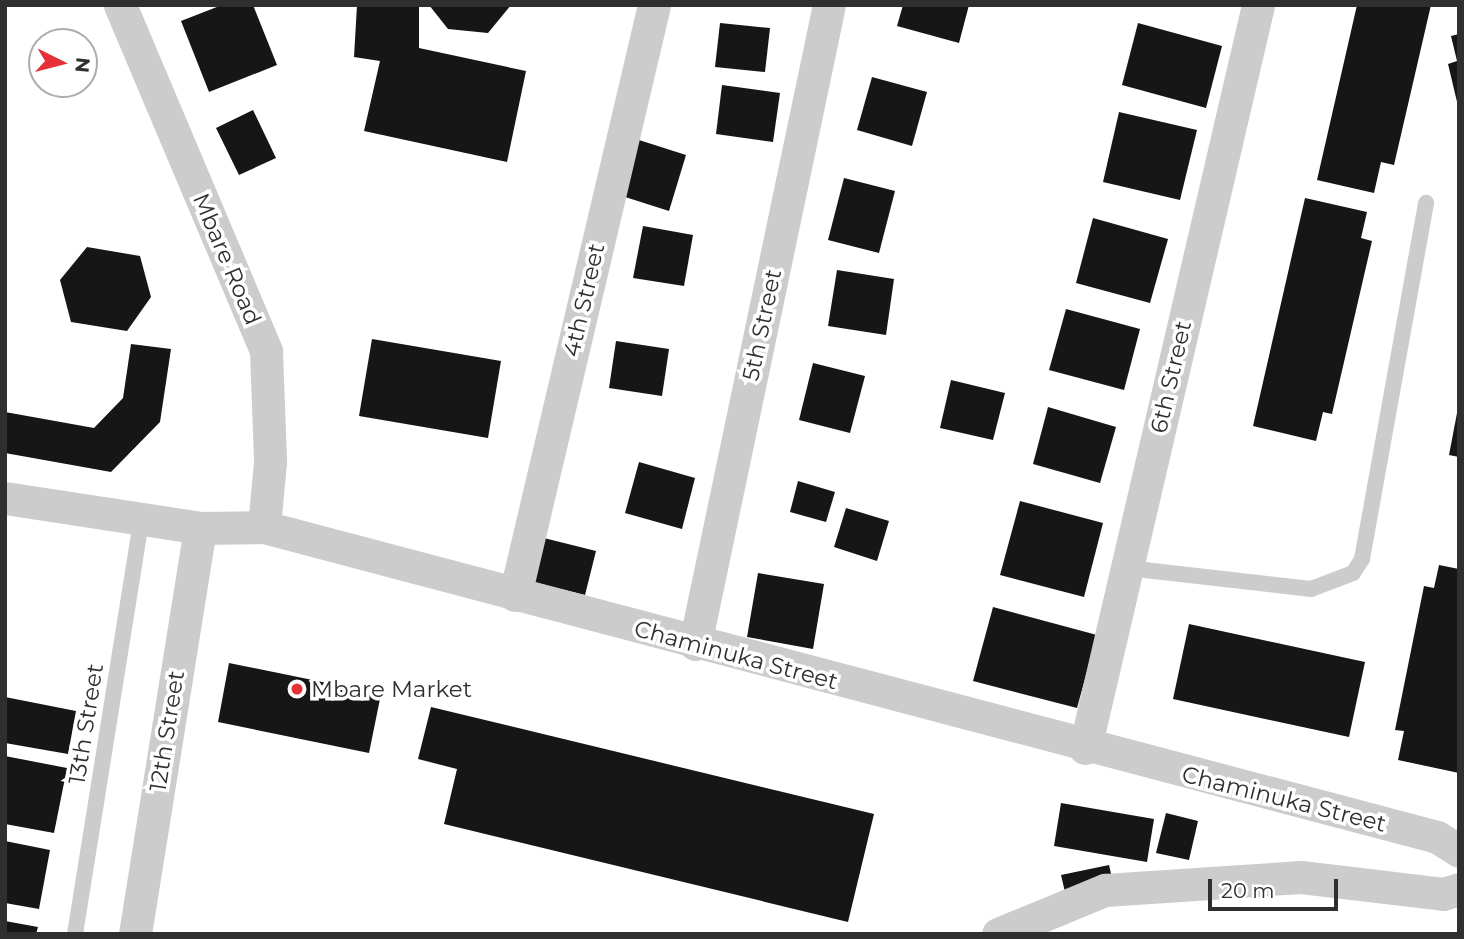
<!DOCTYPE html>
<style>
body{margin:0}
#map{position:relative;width:1464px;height:939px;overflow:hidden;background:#fff;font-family:Montserrat,sans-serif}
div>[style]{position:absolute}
.building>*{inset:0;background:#161616}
.service>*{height:16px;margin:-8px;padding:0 8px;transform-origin:8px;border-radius:8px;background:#ccc}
.minor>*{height:33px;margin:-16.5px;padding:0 16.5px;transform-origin:16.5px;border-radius:16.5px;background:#ccc}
.dots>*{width:19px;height:19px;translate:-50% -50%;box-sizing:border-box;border:4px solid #fff;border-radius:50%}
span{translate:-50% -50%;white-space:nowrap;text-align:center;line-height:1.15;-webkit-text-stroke:7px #fff;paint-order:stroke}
.street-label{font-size:23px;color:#2f2f2f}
.poi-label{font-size:23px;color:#2f2f2f}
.left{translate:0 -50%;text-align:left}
.frame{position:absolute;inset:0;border:7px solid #2f2f2f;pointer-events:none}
.north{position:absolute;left:28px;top:28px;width:70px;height:70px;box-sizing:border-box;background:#fff;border:2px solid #acacac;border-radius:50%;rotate:96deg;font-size:19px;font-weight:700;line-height:28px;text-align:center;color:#2f2f2f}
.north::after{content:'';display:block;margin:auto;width:24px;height:32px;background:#e63138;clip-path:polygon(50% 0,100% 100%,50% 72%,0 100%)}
.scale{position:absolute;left:1208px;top:879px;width:130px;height:32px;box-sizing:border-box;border:4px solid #2f2f2f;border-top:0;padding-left:9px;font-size:21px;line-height:24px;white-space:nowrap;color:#2f2f2f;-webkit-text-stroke:5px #fff;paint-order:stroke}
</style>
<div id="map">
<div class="building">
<div style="clip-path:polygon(222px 5px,253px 5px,277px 65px,209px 92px,181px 21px)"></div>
<div style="clip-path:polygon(357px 5px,419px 5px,419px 48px,526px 71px,507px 162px,364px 131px,380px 61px,354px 57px)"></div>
<div style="clip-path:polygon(429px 5px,511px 5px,488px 33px,448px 29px)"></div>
<div style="clip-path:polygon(903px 5px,969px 5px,959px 43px,897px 26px)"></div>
<div style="clip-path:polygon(1357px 5px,1431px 5px,1394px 165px,1381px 162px,1374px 193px,1317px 180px)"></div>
<div style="clip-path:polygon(720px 23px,770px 28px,765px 72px,715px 67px)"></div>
<div style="clip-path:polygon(1138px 23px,1222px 46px,1206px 108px,1122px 85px)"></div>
<div style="clip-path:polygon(1459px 34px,1459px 106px,1458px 106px,1448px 64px,1457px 61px,1451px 36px)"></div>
<div style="clip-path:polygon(872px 77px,927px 92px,912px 146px,857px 130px)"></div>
<div style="clip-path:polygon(722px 85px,780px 93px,773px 142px,716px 134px)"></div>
<div style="clip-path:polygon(253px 110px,276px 158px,239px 175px,216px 128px)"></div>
<div style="clip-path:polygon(1119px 112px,1197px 130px,1180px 200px,1103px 182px)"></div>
<div style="clip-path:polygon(639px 140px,686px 155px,669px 211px,622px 196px)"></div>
<div style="clip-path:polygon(844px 178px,895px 191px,879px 253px,828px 240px)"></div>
<div style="clip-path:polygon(1305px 198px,1367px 212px,1361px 238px,1372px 241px,1332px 414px,1323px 412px,1316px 441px,1253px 426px)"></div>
<div style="clip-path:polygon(1093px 218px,1168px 239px,1150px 303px,1076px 283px)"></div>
<div style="clip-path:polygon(643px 226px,693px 235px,684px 286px,633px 278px)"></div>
<div style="clip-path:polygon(87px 247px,140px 256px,151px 297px,127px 331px,71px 322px,60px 280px)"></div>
<div style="clip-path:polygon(837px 270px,894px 279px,886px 335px,828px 326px)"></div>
<div style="clip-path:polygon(1066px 309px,1140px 329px,1124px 390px,1049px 370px)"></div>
<div style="clip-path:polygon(372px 339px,501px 361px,488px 438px,359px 416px)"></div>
<div style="clip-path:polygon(616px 341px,669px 349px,662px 396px,609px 388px)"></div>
<div style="clip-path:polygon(131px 344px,171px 349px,160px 422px,111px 472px,5px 453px,5px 412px,94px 428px,123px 398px)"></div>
<div style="clip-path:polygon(813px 363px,865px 376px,850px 433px,799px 420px)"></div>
<div style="clip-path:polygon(951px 380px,1005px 393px,993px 440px,940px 428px)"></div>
<div style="clip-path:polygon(1048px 407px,1116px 427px,1100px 483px,1033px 464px)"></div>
<div style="clip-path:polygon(1457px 413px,1459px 413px,1459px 457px,1449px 455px)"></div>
<div style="clip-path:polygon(639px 462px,695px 478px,682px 529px,625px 513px)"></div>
<div style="clip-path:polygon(798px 481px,835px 492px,826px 522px,790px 512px)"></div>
<div style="clip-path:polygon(1020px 501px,1103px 523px,1084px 597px,1000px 575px)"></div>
<div style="clip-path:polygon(846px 508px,889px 521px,877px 561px,834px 547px)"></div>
<div style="clip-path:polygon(544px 538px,596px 551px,585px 595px,533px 582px)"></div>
<div style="clip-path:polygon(1439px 565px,1459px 569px,1459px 773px,1398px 760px,1404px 731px,1395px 730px,1424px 586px,1434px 588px)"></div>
<div style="clip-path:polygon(758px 573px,824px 584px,813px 649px,747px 637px)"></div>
<div style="clip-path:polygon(993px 607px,1097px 635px,1077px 708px,973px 681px)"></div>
<div style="clip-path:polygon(1189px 624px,1365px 662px,1349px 737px,1173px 699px)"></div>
<div style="clip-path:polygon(229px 663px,381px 694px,369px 753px,218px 722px)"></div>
<div style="clip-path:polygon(5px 697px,76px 711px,68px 754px,5px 743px)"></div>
<div style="clip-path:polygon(431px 707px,874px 814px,848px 922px,444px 824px,457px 769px,418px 759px)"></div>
<div style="clip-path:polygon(5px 756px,67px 768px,54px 833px,5px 824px)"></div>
<div style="clip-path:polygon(1061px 803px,1154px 819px,1147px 862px,1054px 846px)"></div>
<div style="clip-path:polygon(1166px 813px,1198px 821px,1189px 860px,1156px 853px)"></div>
<div style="clip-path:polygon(5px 841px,50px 850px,39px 909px,5px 903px)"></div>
<div style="clip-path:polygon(1109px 865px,1113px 882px,1065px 892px,1061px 875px)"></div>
<div style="clip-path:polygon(5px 921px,38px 927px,36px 934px,5px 934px)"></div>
</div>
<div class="service">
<div style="left:1127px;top:568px;width:185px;rotate:6.5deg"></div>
<div style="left:1311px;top:589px;width:45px;rotate:-20.9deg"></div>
<div style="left:1353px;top:573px;width:17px;rotate:-57deg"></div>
<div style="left:1362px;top:559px;width:362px;rotate:-79.8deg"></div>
<div style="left:75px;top:934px;width:418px;rotate:-80.9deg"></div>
</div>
<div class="minor">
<div style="left:120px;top:5px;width:376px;rotate:67.1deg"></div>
<div style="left:266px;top:351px;width:111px;rotate:87.9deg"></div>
<div style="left:270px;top:462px;width:65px;rotate:95.3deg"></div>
<div style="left:5px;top:498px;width:197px;rotate:8.7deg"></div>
<div style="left:200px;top:528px;width:64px;rotate:-0.9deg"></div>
<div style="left:264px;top:527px;width:1213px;rotate:14.8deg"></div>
<div style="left:1437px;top:837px;width:26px;rotate:32deg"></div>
<div style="left:515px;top:595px;width:606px;rotate:-76.74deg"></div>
<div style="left:695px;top:644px;width:653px;rotate:-78.16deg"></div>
<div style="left:1085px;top:748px;width:763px;rotate:-76.89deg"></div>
<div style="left:135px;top:934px;width:411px;rotate:-80.9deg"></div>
<div style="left:998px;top:934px;width:116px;rotate:-22.4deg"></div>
<div style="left:1105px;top:890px;width:196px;rotate:-3.8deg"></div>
<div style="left:1301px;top:877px;width:143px;rotate:6.8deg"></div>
<div style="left:1443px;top:894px;width:17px;rotate:-17deg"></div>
</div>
<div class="dots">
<div style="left:297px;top:689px;background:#e63138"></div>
</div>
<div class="street-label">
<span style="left:227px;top:259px;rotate:67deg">Mbare Road</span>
<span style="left:584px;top:300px;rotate:-77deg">4th Street</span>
<span style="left:762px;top:325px;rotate:-78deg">5th Street</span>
<span style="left:1171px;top:377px;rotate:-77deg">6th Street</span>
<span style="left:736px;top:655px;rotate:15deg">Chaminuka Street</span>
<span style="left:86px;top:724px;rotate:-81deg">13th Street</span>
<span style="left:167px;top:731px;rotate:-81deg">12th Street</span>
<span style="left:1284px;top:799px;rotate:14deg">Chaminuka Street</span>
</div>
<div class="poi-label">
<span class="left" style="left:311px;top:689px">Mbare Market</span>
</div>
<div class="frame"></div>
<div class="north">N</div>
<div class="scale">20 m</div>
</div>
